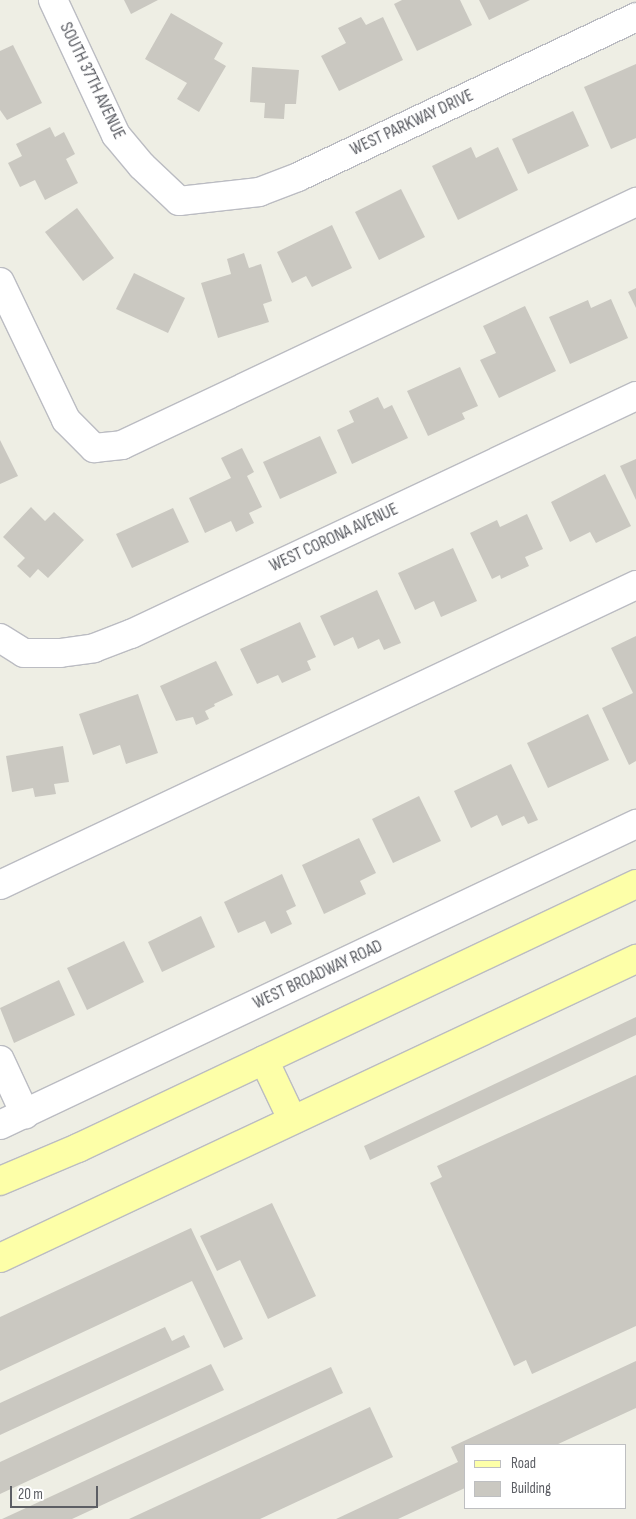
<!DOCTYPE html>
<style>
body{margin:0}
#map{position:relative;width:636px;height:1519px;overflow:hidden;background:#eeeee4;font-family:"Sofia Sans Condensed",sans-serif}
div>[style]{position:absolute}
.building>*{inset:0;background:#cac8c1}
.roads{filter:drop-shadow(1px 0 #bbbcc2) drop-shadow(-1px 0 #bbbcc2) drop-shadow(0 1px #bbbcc2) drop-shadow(0 -1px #bbbcc2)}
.minor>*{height:28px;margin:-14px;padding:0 14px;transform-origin:14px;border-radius:14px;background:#fff}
.major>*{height:28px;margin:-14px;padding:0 14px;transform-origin:14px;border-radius:14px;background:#fdffa8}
span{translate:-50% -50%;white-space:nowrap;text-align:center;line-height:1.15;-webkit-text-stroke:4.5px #fff;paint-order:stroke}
.street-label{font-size:18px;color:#5c5e64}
.legend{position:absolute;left:464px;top:1444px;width:162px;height:65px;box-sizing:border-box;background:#fff;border:1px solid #bebfc1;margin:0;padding:6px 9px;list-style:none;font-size:15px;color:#5c5e64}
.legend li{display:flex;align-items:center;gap:10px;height:25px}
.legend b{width:25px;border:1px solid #bebfc1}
.scale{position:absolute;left:10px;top:1486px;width:88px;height:22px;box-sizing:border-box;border:2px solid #5c5e64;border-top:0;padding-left:6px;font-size:15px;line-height:18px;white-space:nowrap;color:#5c5e64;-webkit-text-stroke:4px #fff;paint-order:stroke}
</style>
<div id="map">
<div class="building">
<div style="clip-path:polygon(124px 0,158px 0,131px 14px)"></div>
<div style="clip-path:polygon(402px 0,460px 0,472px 25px,417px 51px,394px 4px)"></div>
<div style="clip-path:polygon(479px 0,530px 0,489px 20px)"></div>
<div style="clip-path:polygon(171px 13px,223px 43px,214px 59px,226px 66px,199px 112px,177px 99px,187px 83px,145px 59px)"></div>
<div style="clip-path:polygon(361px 17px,366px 25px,383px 17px,403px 60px,339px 91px,321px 56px,346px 43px,338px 28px)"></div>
<div style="clip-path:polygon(13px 45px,42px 103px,7px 120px,0 110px,0 51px)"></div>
<div style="clip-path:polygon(636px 64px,636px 138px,611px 149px,584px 87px)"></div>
<div style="clip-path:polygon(252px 67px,299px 70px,296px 104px,285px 104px,284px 119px,264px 118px,265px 103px,250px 102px)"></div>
<div style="clip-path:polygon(573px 111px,589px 146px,528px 174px,512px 139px)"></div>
<div style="clip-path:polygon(50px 127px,55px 137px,64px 132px,75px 154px,66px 159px,78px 183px,45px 200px,35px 180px,20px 187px,8px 163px,22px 156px,16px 144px)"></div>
<div style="clip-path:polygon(471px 147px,476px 158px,498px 147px,518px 190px,458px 220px,432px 166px)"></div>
<div style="clip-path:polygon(401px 189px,425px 237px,379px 260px,355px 212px)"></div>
<div style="clip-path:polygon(77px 208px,114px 258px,83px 281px,45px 232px)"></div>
<div style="clip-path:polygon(332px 225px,352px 268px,312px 287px,306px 276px,292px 283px,277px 252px)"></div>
<div style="clip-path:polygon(244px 253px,249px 268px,261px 264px,272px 301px,263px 304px,269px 322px,218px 338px,201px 283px,231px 274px,227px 259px)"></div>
<div style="clip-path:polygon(134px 273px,185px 298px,168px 333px,116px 309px)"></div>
<div style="clip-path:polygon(636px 288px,636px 308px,628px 292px)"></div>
<div style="clip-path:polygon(611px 299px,628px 338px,570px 364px,549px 317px,588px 300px,591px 308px)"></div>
<div style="clip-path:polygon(525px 306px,556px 371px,499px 398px,480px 360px,496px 353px,483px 326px)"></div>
<div style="clip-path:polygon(460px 367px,478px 406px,462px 413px,465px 419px,428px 436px,407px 391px)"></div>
<div style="clip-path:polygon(378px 397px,384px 409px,392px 405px,408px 438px,352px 464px,337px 430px,354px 422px,349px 411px)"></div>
<div style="clip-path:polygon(320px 436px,337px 473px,280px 499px,263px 462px)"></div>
<div style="clip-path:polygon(0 440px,18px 476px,0 484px)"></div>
<div style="clip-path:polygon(242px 448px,254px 472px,247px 476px,262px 507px,249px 513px,254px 523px,236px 532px,231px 521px,205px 533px,189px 498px,231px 478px,221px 458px)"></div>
<div style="clip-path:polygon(636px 459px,636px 500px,620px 466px)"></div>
<div style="clip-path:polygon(605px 474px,631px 526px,596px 543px,590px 532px,570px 542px,551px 502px)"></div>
<div style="clip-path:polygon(31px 507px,45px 521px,54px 512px,84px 540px,48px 578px,38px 569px,30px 578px,17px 566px,25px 558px,3px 537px)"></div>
<div style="clip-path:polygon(173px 508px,189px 542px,132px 568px,116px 534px)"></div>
<div style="clip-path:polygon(527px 514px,543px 549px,525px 557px,529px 566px,501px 579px,500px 575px,492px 579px,470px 533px,497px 520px,500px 527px)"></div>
<div style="clip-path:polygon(453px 548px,477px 601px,441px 617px,434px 601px,415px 610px,398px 573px)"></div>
<div style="clip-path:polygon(377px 590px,401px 643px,384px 650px,379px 639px,358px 649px,353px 637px,334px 646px,320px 616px)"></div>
<div style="clip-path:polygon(300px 622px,316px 657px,307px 661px,311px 670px,282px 683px,278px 675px,257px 684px,240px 649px)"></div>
<div style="clip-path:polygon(636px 636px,636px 761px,629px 765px,602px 708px,633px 693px,611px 648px)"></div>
<div style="clip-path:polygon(216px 661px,233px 695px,214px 704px,215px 706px,205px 711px,209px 719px,196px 725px,193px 717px,176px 721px,160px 686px)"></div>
<div style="clip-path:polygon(138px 694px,158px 753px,126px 764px,120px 745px,93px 755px,79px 714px)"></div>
<div style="clip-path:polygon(588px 714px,609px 760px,548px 788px,527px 743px)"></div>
<div style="clip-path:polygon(63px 746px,69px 782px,54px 784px,56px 794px,35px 797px,33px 788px,12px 792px,6px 756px)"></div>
<div style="clip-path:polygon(511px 764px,538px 820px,528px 824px,524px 816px,502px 826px,497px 815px,471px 828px,454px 791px)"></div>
<div style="clip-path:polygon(419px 796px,441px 841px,393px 863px,372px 819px)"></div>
<div style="clip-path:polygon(359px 838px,376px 873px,360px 881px,366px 894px,324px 914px,302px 865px)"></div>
<div style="clip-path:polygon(282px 874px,296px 906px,286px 911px,292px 924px,271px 934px,265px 921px,238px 933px,224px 902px)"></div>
<div style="clip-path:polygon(201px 916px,215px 947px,162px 972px,148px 942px)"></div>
<div style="clip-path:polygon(124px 941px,144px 982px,87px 1010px,67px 968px)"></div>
<div style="clip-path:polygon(59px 980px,75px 1015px,14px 1043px,0 1008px)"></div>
<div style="clip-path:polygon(636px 1017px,636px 1035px,370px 1160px,364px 1146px)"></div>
<div style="clip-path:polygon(636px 1075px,636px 1326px,532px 1374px,526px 1360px,514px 1366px,430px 1183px,442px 1177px,437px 1166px)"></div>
<div style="clip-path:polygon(272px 1203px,316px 1296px,268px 1319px,240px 1260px,217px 1271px,200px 1236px)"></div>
<div style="clip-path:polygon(191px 1228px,243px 1339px,224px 1348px,192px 1281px,0 1371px,0 1317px)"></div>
<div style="clip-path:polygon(165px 1327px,172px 1341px,184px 1335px,190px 1347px,0 1435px,0 1403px)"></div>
<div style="clip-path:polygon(636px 1361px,636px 1408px,556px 1445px,465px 1445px,465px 1488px,398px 1519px,336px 1519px,458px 1462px,451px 1447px)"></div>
<div style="clip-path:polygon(211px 1364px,224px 1390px,0 1494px,0 1462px)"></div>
<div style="clip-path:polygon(331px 1367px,343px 1393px,72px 1519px,2px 1519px)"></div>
<div style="clip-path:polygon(370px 1407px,393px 1457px,260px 1519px,129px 1519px)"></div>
</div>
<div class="roads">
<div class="minor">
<div style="left:53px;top:0;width:149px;rotate:65deg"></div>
<div style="left:116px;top:135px;width:40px;rotate:50deg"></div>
<div style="left:142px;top:166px;width:51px;rotate:43.4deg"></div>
<div style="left:179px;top:201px;width:81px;rotate:-6.4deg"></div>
<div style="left:259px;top:192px;width:42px;rotate:-21deg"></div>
<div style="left:298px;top:177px;width:374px;rotate:-25.3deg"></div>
<div style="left:0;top:282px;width:153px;rotate:64.4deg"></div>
<div style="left:66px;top:420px;width:40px;rotate:45deg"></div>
<div style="left:94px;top:448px;width:28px;rotate:-6deg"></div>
<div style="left:122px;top:445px;width:569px;rotate:-25.3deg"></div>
<div style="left:0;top:638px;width:28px;rotate:32deg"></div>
<div style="left:24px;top:653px;width:36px"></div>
<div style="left:60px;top:653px;width:34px;rotate:-8deg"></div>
<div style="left:94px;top:648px;width:40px;rotate:-21deg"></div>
<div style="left:131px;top:634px;width:558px;rotate:-25.23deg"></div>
<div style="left:0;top:885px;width:703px;rotate:-25.25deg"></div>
<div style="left:0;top:1060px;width:60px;rotate:65.2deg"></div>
<div style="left:0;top:1125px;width:704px;rotate:-25.33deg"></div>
</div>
<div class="major">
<div style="left:264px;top:1060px;width:65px;rotate:64.6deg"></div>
<div style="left:0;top:1181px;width:85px;rotate:-22.9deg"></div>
<div style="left:78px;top:1148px;width:617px;rotate:-25.32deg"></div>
<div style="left:0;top:1258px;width:703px;rotate:-25.18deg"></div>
</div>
</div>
<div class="street-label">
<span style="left:92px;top:81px;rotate:64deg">SOUTH 37TH AVENUE</span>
<span style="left:412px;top:123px;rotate:-25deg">WEST PARKWAY DRIVE</span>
<span style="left:334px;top:538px;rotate:-25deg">WEST CORONA AVENUE</span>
<span style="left:318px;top:975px;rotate:-25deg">WEST BROADWAY ROAD</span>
</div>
<ul class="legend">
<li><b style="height:6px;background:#fdffa8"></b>Road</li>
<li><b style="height:14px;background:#cac8c1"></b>Building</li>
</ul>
<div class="scale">20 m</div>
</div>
